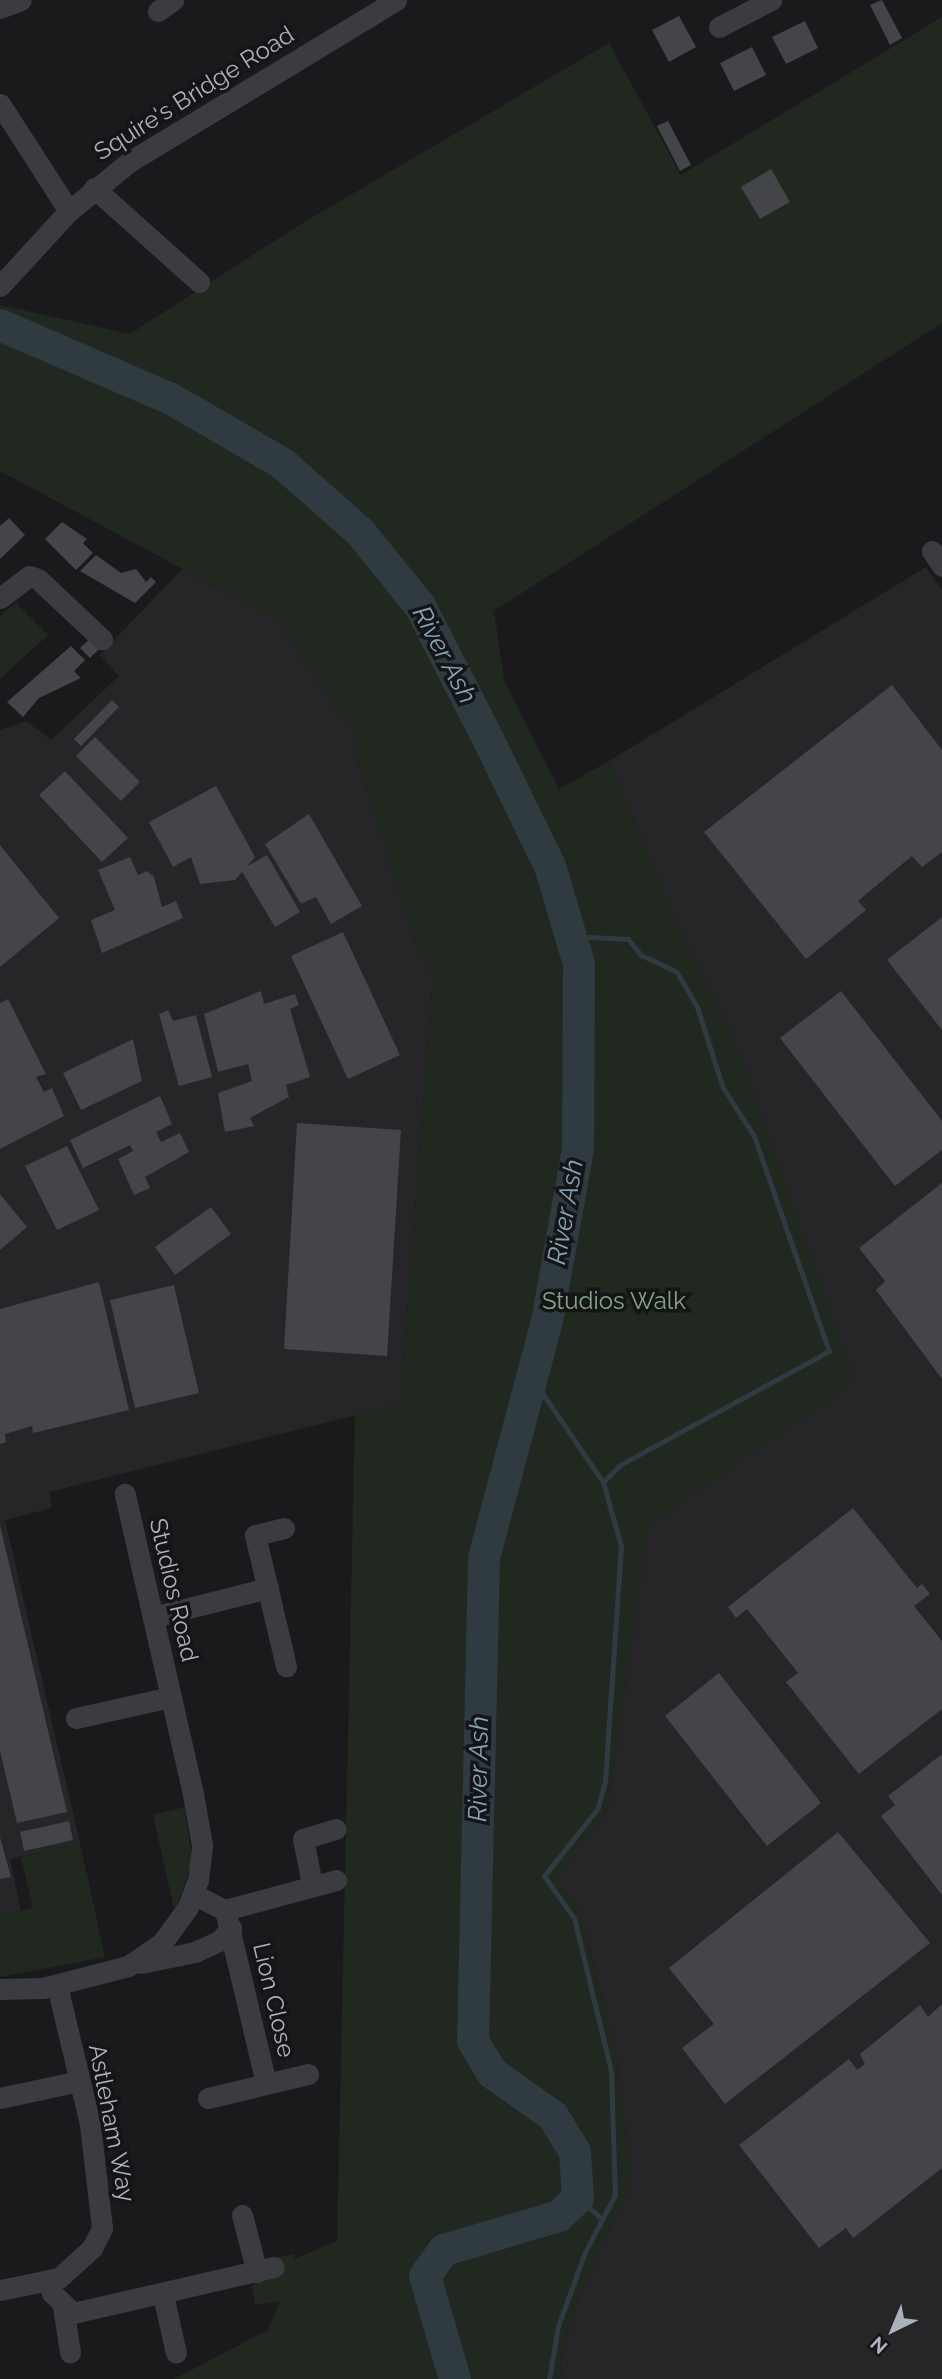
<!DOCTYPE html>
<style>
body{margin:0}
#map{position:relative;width:942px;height:2379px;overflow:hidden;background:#1a1a1c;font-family:Raleway,sans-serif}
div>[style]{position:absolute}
.built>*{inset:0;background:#262629}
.green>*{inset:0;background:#202820}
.stream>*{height:5px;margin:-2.5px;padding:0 2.5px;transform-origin:2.5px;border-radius:2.5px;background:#2f3b41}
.river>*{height:32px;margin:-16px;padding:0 16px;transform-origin:16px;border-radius:16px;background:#2f3b41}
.building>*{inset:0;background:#444549}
.minor>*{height:21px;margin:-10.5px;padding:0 10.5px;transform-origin:10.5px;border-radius:10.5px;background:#3b3c42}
span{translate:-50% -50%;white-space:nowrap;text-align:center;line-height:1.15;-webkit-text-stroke:7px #151517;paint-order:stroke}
.street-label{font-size:24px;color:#acb2bc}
.park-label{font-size:24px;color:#84a783}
.water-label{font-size:26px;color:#83a3b7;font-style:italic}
.north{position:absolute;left:858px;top:2295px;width:70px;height:70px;-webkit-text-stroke:5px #151517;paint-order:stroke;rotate:223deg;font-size:19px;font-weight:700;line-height:28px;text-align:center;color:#acb2bc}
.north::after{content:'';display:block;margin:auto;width:24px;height:32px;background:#acb2bc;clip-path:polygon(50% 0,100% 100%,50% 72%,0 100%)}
</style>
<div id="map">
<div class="built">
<div style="clip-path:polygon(926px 567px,942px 590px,942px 2379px,562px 2379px,560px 2361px,579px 2298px,632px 2179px,614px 2044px,578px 1903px,553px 1881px,607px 1812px,648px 1526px,855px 1382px,732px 1033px,680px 931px,609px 761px)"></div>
<div style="clip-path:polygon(182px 569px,276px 619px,356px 737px,356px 756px,420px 957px,433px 975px,400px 1404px,49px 1492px,52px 1508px,5px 1520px,80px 1843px,10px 1859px,21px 1912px,0 1916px,0 730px,26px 721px,51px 740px,119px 676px,100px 655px)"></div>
</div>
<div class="green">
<div style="clip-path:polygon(942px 17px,942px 323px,494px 611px,504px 680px,559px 789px,609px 761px,680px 931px,732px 1033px,856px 1382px,648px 1526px,607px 1812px,554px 1881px,578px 1903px,614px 2044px,632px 2179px,579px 2298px,560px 2361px,562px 2379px,174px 2379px,268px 2330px,280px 2301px,255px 2305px,252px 2287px,274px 2258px,294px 2254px,295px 2259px,337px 2241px,355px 1415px,400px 1404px,433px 975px,420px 957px,356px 756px,356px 737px,276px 619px,0 471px,0 305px,130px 334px,301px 224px,609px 43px,681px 175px)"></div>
<div style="clip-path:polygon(16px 603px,48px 635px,0 679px,0 615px)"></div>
<div style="clip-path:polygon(185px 1807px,192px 1862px,175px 1913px,153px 1815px)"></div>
<div style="clip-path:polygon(80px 1843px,105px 1957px,0 1977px,0 1916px,33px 1908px,21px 1857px)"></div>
</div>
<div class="stream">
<div style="left:571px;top:936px;width:57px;rotate:3deg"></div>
<div style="left:628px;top:939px;width:21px;rotate:51deg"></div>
<div style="left:641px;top:955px;width:38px;rotate:25deg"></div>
<div style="left:676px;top:971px;width:42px;rotate:59.7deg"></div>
<div style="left:697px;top:1007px;width:85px;rotate:72.2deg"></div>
<div style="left:723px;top:1088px;width:57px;rotate:57.1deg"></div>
<div style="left:754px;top:1136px;width:228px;rotate:70.8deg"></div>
<div style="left:829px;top:1351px;width:238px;rotate:151.4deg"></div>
<div style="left:620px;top:1465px;width:24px;rotate:135deg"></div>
<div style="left:532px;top:1378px;width:126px;rotate:55.7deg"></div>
<div style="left:603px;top:1482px;width:66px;rotate:74.3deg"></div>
<div style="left:621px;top:1546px;width:236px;rotate:93.9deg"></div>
<div style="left:605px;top:1781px;width:28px;rotate:105deg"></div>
<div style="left:598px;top:1808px;width:87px;rotate:128.5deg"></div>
<div style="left:544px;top:1876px;width:52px;rotate:54.5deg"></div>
<div style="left:574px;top:1918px;width:157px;rotate:76.4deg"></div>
<div style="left:611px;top:2071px;width:124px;rotate:88.2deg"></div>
<div style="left:615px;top:2195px;width:64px;rotate:117.8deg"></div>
<div style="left:585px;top:2252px;width:79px;rotate:110deg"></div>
<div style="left:558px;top:2326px;width:54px;rotate:99.6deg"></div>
<div style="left:578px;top:2198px;width:29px;rotate:41deg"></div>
</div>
<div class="river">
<div style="left:0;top:325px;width:186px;rotate:23.4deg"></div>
<div style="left:171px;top:399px;width:128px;rotate:30deg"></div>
<div style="left:282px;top:463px;width:106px;rotate:41.5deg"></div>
<div style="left:361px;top:533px;width:94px;rotate:51.1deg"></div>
<div style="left:420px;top:606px;width:149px;rotate:62.9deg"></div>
<div style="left:488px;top:739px;width:141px;rotate:64deg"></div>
<div style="left:550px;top:866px;width:102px;rotate:73.5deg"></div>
<div style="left:579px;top:964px;width:185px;rotate:90.3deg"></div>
<div style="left:578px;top:1149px;width:175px;rotate:100.2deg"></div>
<div style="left:547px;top:1321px;width:245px;rotate:104.9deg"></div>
<div style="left:484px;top:1558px;width:483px;rotate:91.3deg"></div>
<div style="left:473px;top:2041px;width:37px;rotate:59deg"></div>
<div style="left:492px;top:2073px;width:75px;rotate:35.2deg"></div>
<div style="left:553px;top:2116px;width:42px;rotate:58.6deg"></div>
<div style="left:575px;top:2152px;width:46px;rotate:86.3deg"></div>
<div style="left:578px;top:2198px;width:26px;rotate:137deg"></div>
<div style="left:559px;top:2216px;width:120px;rotate:163.5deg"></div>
<div style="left:444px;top:2250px;width:32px;rotate:126deg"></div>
<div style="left:425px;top:2276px;width:107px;rotate:73.8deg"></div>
</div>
<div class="building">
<div style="clip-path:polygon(882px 0,902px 38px,890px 45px,870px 5px)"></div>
<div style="clip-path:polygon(679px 16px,696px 47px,669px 62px,652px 30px)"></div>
<div style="clip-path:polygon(805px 21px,818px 48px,786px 64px,772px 37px)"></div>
<div style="clip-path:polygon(752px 47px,766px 75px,734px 91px,720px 63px)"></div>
<div style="clip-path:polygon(668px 121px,691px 165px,680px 171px,657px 126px)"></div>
<div style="clip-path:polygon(771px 169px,790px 202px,760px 219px,741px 187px)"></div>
<div style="clip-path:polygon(9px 518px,25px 535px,0 559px,0 526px)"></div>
<div style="clip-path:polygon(62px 522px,87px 539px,83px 543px,93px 553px,76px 570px,45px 539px)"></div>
<div style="clip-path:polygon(96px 555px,121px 573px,136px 569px,146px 582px,151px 577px,156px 582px,135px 603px,80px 571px)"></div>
<div style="clip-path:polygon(90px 639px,99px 649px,90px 658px,80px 648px)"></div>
<div style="clip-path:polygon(71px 646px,85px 660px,74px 671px,81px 678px,39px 698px,23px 717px,7px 702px)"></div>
<div style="clip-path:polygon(892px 685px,942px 750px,942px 852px,922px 867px,912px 856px,858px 901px,866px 910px,806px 959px,704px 832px)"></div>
<div style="clip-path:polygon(112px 700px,119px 707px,81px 746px,74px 739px)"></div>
<div style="clip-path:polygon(95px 737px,140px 782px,121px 801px,76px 756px)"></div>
<div style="clip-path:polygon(65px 771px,128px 838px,102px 862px,39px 795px)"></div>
<div style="clip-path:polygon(216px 786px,255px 857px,235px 880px,200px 884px,191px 857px,173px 867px,149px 822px)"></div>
<div style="clip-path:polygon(309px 814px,362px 906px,331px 924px,316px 897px,301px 904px,265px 844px)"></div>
<div style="clip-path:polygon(0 845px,59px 918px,0 967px)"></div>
<div style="clip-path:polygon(267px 855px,300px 912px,275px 927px,241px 870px)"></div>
<div style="clip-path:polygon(130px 857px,138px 875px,147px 871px,154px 877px,162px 907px,176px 901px,183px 918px,102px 953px,91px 920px,115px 910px,98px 870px)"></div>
<div style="clip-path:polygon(942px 917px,942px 1030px,887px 960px)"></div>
<div style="clip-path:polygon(343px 932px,400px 1055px,348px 1079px,291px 956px)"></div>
<div style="clip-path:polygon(261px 991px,264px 1004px,295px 994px,299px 1005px,290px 1009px,310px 1077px,286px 1085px,289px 1097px,250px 1118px,254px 1126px,225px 1132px,218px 1093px,252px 1081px,248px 1064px,218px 1072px,204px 1014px)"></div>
<div style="clip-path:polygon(841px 991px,942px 1121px,942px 1150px,895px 1186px,780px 1038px)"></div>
<div style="clip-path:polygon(8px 999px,46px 1074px,36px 1077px,44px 1092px,52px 1088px,64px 1116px,0 1149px,0 1003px)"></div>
<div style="clip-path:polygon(168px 1010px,173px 1021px,196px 1015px,212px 1077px,179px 1086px,159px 1014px)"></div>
<div style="clip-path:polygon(133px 1039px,142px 1081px,81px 1110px,63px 1073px)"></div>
<div style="clip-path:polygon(160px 1096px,172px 1124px,156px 1132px,161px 1142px,180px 1133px,189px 1152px,145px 1177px,150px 1188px,134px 1195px,118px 1159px,133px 1151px,130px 1145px,83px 1168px,70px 1140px)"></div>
<div style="clip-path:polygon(297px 1123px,401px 1130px,387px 1356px,284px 1349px)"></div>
<div style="clip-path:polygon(67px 1146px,99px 1210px,57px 1230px,25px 1166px)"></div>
<div style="clip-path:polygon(942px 1183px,942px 1379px,876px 1290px,885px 1281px,859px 1248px)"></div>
<div style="clip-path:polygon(0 1194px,27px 1227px,0 1250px)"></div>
<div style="clip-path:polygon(211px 1207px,231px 1234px,175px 1275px,155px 1247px)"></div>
<div style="clip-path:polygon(99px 1282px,129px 1410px,33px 1433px,32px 1426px,5px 1434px,6px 1442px,0 1444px,0 1309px)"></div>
<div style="clip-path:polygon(174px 1285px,199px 1393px,135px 1408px,110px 1300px)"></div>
<div style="clip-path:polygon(853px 1508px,917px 1588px,922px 1584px,930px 1594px,914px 1606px,942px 1641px,942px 1709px,859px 1774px,786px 1682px,798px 1673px,747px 1609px,736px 1618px,728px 1607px)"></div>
<div style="clip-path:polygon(0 1525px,67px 1812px,17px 1823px,0 1751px)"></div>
<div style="clip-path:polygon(719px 1673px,821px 1803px,767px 1846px,665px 1716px)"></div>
<div style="clip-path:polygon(942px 1754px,942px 1895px,881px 1816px,895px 1805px,888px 1796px)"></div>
<div style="clip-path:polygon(69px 1821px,73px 1840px,24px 1851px,20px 1832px)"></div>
<div style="clip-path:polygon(838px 1832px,930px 1943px,725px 2104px,682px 2048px,714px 2024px,669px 1968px)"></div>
<div style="clip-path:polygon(0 1837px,11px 1877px,0 1879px)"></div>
<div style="clip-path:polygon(942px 2004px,942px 2168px,853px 2238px,846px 2228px,819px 2248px,739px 2145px,849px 2059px,857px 2070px,865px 2064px,860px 2054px,920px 2005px,928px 2017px)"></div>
</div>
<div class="minor">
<div style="left:0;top:8px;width:22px;rotate:-21deg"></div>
<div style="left:158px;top:11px;width:19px;rotate:-36deg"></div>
<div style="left:719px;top:27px;width:59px;rotate:-27.4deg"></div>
<div style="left:0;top:104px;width:127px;rotate:57.2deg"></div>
<div style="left:94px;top:188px;width:141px;rotate:41.8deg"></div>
<div style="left:0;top:286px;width:102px;rotate:-47.4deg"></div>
<div style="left:69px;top:211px;width:77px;rotate:-39.2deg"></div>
<div style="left:129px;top:162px;width:312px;rotate:-31.2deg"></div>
<div style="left:932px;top:551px;width:18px;rotate:56deg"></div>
<div style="left:0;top:598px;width:36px;rotate:-37deg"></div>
<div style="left:29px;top:576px;width:9px;rotate:18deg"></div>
<div style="left:38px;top:579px;width:88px;rotate:43.2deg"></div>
<div style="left:284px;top:1528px;width:30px;rotate:166deg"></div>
<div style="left:255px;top:1535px;width:135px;rotate:76.7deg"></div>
<div style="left:153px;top:1617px;width:119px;rotate:-14.2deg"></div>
<div style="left:76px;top:1718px;width:97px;rotate:-12.5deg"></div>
<div style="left:312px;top:1884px;width:46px;rotate:-101.3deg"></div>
<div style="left:303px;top:1839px;width:34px;rotate:-17deg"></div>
<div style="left:193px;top:1894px;width:36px;rotate:27deg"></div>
<div style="left:225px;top:1910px;width:178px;rotate:76.7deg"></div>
<div style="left:225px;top:1910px;width:115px;rotate:-15.1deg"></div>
<div style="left:141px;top:1963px;width:55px;rotate:-11.5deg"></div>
<div style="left:195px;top:1952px;width:26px;rotate:-25deg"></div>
<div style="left:219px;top:1941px;width:18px;rotate:-47deg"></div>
<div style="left:0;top:1989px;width:43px;rotate:-1.3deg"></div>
<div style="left:43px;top:1988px;width:88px;rotate:-14.5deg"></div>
<div style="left:128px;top:1966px;width:41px;rotate:-34.1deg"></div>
<div style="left:162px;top:1943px;width:44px;rotate:-54.2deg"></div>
<div style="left:188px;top:1907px;width:29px;rotate:-70deg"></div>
<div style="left:198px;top:1880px;width:35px;rotate:-83deg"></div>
<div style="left:202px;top:1845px;width:52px;rotate:-100deg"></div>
<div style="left:193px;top:1794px;width:308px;rotate:-102.8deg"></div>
<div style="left:0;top:2098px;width:81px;rotate:-12.1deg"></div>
<div style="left:208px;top:2098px;width:103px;rotate:-13.5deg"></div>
<div style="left:242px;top:2215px;width:59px;rotate:75.3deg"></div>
<div style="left:50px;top:2280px;width:13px;rotate:81deg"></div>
<div style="left:52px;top:2293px;width:29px;rotate:44deg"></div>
<div style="left:73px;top:2313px;width:206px;rotate:-12.9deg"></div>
<div style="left:0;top:2290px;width:60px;rotate:-11.5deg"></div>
<div style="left:59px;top:2278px;width:45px;rotate:-42.3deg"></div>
<div style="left:92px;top:2248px;width:22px;rotate:-63deg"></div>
<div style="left:102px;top:2228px;width:105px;rotate:-96.6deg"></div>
<div style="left:90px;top:2124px;width:143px;rotate:-103.4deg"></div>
<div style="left:163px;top:2295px;width:59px;rotate:77.4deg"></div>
<div style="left:63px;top:2307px;width:46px;rotate:81.2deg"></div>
</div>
<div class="street-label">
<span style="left:194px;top:93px;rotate:-32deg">Squire's Bridge Road</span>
<span style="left:174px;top:1590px;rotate:77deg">Studios Road</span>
<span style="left:274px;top:2000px;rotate:77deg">Lion Close</span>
<span style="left:112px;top:2123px;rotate:79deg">Astleham Way</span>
</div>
<div class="park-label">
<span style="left:614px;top:1301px">Studios Walk</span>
</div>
<div class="water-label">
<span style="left:444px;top:655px;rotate:62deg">River Ash</span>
<span style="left:566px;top:1212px;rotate:-80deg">River Ash</span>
<span style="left:479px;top:1769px;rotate:-89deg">River Ash</span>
</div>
<div class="north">N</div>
</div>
